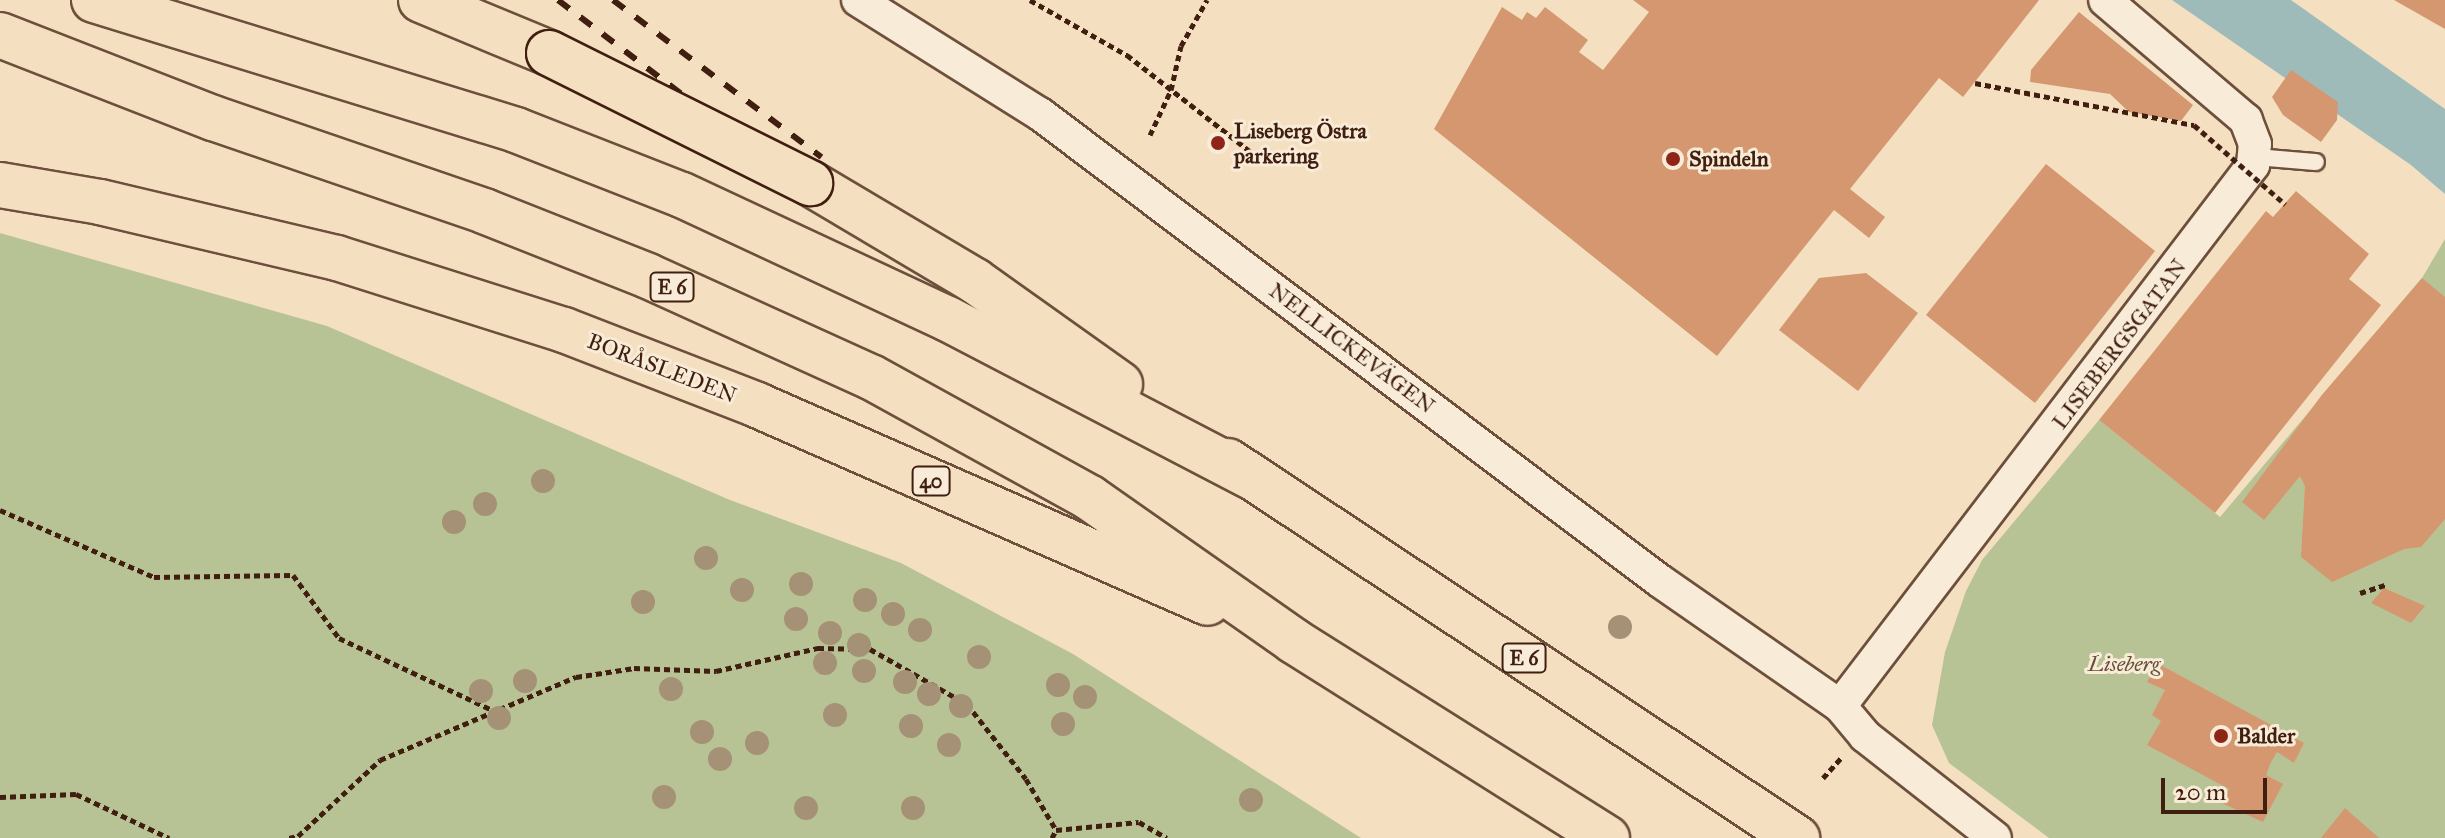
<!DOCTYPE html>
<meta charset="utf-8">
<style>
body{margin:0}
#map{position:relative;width:2445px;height:838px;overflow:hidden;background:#f4e0c1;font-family:"IM FELL Great Primer",serif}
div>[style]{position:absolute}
.green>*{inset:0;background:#b8c395}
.water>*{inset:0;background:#9ebbba}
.building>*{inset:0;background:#d4976f}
.path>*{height:5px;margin-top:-2.5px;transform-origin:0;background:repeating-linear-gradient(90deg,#401f10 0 6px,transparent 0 10px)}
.roads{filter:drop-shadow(2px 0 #6d4f3c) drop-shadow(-2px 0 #6d4f3c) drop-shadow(0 2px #6d4f3c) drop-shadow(0 -2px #6d4f3c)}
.lane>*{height:16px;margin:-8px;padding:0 8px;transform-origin:8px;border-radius:8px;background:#f8ebd7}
.street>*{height:32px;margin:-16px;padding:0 16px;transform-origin:16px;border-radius:16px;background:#f8ebd7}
.highway>*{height:44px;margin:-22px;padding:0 22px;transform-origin:22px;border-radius:22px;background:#f4e0c1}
.rail>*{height:6px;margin-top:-3px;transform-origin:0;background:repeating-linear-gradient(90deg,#401f10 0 14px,transparent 0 28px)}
.path-bridge>*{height:5px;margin-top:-2.5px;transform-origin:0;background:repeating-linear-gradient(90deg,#401f10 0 6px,transparent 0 10px)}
.bridges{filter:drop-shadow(2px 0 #401f10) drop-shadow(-2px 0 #401f10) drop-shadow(0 2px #401f10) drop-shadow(0 -2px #401f10)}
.highway-bridge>*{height:44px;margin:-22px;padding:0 22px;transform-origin:22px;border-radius:22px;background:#f4e0c1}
.trees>*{width:24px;height:24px;margin:-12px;border-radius:50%;background:#a59176}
.dots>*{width:22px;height:22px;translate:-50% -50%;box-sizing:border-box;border:4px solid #f8ebd7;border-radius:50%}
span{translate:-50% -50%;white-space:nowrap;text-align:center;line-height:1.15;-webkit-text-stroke:6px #f8ebd7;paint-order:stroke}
.shield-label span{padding:2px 6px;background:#f8ebd7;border:2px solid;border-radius:6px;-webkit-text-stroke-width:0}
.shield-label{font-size:20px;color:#401f10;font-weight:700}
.poi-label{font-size:22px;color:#401f10;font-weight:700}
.left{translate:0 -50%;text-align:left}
.street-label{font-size:22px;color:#401f10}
.park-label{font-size:22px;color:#645038;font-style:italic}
.scale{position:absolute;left:2161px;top:778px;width:106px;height:36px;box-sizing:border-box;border:4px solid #401f10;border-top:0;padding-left:10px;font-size:24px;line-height:28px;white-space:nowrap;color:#401f10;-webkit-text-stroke:6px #f8ebd7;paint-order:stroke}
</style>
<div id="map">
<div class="green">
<div style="clip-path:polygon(0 233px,327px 326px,730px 500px,901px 563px,1073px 654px,1361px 838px,0 838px)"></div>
<div style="clip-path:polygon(2445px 239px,2445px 838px,2049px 838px,1949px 763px,1932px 725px,1945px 652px,1966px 591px,1982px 560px,2099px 420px,2220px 517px,2422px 278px)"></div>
</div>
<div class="water">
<div style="clip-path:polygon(2172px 0,2291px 0,2445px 109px,2445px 194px,2411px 165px)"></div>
</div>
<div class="building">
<div style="clip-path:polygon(1633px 0,2039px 0,1963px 97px,1939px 78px,1850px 189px,1885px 217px,1869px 238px,1834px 210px,1717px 356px,1434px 129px,1502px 7px,1522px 20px,1527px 12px,1536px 18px,1545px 7px,1588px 40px,1579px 52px,1603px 70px,1649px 12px)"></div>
<div style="clip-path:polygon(2394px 0,2445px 0,2445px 29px)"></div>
<div style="clip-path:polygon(2079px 12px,2193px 105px,2181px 121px,2129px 112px,2110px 94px,2030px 82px,2031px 70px)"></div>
<div style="clip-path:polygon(2291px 70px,2338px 102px,2337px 120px,2321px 142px,2283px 115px,2272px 97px)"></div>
<div style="clip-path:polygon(2046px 164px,2155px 251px,2035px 403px,1926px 315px)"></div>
<div style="clip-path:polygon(2296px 191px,2369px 254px,2349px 279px,2381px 305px,2215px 513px,2099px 420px,2266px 211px,2273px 217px)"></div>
<div style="clip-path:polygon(1866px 273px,1918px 313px,1858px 391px,1779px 330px,1819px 278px)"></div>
<div style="clip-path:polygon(2422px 278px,2445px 297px,2445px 519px,2421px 547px,2404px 549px,2332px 582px,2301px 557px,2305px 486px,2300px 476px,2264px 520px,2242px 502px,2321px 396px)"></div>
<div style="clip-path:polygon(2384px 588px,2425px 606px,2411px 623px,2371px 603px)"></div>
<div style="clip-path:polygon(2157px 663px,2304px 743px,2294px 763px,2277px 752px,2271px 762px,2266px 775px,2283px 784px,2263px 822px,2222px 803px,2229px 789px,2147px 745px,2161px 721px,2152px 715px,2165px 690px,2147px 682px)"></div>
<div style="clip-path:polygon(2345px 808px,2379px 838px,2321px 838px)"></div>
</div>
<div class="path">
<div style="left:1030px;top:0;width:112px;rotate:29.6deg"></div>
<div style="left:1127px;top:55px;width:165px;rotate:38.1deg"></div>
<div style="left:1975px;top:83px;width:223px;rotate:10.9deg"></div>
<div style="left:1150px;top:135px;width:50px;rotate:-65deg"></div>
<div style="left:1171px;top:90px;width:45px;rotate:-77.2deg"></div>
<div style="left:1181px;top:46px;width:53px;rotate:-60.5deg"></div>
<div style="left:0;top:510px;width:168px;rotate:23.5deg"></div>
<div style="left:154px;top:577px;width:139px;rotate:-0.8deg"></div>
<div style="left:293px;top:575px;width:78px;rotate:53.9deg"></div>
<div style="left:339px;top:638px;width:174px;rotate:25.2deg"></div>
<div style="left:2360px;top:593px;width:29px;rotate:-18deg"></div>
<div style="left:1823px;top:778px;width:27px;rotate:-48deg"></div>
<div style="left:0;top:797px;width:76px;rotate:-2.3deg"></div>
<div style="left:76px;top:794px;width:103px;rotate:25.3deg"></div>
<div style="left:289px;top:838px;width:9px;rotate:-13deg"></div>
<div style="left:298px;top:836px;width:112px;rotate:-42.8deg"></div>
<div style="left:380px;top:760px;width:213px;rotate:-23deg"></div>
<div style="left:576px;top:677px;width:59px;rotate:-8.8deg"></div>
<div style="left:634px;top:668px;width:82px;rotate:2.1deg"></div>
<div style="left:716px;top:671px;width:105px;rotate:-12.7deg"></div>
<div style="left:818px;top:648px;width:52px;rotate:1.1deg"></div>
<div style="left:870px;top:649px;width:112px;rotate:29.6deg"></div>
<div style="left:967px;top:704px;width:95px;rotate:51.8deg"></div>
<div style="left:1026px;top:779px;width:59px;rotate:59.5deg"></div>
<div style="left:1056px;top:830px;width:83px;rotate:-5.5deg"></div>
<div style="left:1139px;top:822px;width:32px;rotate:30deg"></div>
<div style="left:1052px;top:838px;width:9px;rotate:-63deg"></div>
</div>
<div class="roads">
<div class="lane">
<div style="left:2255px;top:157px;width:61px;rotate:4.7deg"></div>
</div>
<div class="street">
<div style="left:858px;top:0;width:215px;rotate:32.1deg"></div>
<div style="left:1040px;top:114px;width:776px;rotate:36.99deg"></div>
<div style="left:1660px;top:581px;width:219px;rotate:34.8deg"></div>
<div style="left:1840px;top:706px;width:39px;rotate:50deg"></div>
<div style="left:1865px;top:736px;width:165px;rotate:38.1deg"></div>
<div style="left:1840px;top:706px;width:681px;rotate:-52.64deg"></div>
<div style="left:2253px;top:165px;width:21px;rotate:-85deg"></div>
<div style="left:2255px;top:144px;width:26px;rotate:-111deg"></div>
<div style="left:2246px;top:120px;width:185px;rotate:-139.6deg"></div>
</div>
<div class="highway">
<div style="left:94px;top:0;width:442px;rotate:17.1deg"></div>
<div style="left:516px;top:130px;width:178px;rotate:21.4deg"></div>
<div style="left:682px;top:195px;width:293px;rotate:25deg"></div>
<div style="left:948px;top:319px;width:342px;rotate:27.5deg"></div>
<div style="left:421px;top:0;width:139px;rotate:22.5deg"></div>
<div style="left:0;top:35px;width:229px;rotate:21.3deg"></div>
<div style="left:213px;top:118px;width:287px;rotate:18.9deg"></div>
<div style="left:484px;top:211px;width:176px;rotate:21.6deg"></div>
<div style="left:648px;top:276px;width:245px;rotate:24.4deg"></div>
<div style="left:871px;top:377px;width:250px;rotate:28.9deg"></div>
<div style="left:1090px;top:498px;width:249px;rotate:35deg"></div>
<div style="left:1294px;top:641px;width:370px;rotate:32.2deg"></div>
<div style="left:810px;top:183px;width:192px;rotate:30.7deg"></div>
<div style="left:975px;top:281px;width:178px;rotate:35.4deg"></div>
<div style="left:0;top:185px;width:101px;rotate:9.6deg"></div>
<div style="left:100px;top:202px;width:244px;rotate:13.3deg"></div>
<div style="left:337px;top:258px;width:238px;rotate:17.6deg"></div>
<div style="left:564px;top:330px;width:207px;rotate:21.2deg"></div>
<div style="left:757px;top:405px;width:492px;rotate:23.7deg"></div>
<div style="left:1228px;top:461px;width:683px;rotate:33.53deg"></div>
</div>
</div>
<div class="rail">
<div style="left:558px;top:0;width:302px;rotate:37.3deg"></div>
<div style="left:613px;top:0;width:261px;rotate:37deg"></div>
</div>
<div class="path-bridge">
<div style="left:2194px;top:125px;width:121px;rotate:41deg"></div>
</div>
<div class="bridges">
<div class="highway-bridge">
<div style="left:549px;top:53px;width:292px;rotate:26.5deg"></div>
</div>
</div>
<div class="trees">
<div style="left:543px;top:481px"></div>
<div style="left:485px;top:504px"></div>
<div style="left:454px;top:522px"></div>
<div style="left:706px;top:558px"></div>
<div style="left:801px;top:584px"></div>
<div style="left:742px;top:590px"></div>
<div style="left:865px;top:600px"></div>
<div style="left:643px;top:602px"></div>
<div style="left:893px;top:614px"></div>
<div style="left:796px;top:619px"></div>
<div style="left:1620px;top:627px"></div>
<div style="left:920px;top:630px"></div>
<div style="left:830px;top:633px"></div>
<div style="left:859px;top:645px"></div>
<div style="left:979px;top:657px"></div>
<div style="left:825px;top:663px"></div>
<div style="left:864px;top:671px"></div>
<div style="left:525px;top:681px"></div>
<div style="left:905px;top:682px"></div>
<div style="left:1058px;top:685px"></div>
<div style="left:671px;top:689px"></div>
<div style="left:481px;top:691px"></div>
<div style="left:929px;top:694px"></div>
<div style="left:1085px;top:697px"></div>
<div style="left:961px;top:706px"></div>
<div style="left:835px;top:715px"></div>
<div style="left:499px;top:718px"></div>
<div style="left:1063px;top:724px"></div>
<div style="left:911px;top:726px"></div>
<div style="left:702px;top:732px"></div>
<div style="left:757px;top:743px"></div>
<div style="left:949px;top:745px"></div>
<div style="left:720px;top:759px"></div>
<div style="left:664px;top:797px"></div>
<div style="left:1251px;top:800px"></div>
<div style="left:806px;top:808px"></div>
<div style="left:913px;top:808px"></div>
</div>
<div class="dots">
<div style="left:1218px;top:143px;background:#8f2418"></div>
<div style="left:1673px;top:159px;background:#8f2418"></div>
<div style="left:2221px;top:736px;background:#8f2418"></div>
</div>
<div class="shield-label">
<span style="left:672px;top:287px">E 6</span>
<span style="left:931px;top:481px">40</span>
<span style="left:1524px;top:658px">E 6</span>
</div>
<div class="poi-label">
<span class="left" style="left:1234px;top:143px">Liseberg Östra<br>parkering</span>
<span class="left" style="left:1689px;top:159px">Spindeln</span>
<span class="left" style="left:2237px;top:736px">Balder</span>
</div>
<div class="street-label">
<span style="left:2119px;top:344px;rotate:-53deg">LISEBERGSGATAN</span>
<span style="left:1352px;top:348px;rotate:37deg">NELLICKEVÄGEN</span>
<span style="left:662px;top:368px;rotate:21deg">BORÅSLEDEN</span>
</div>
<div class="park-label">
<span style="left:2124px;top:664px">Liseberg</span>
</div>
<div class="scale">20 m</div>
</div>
